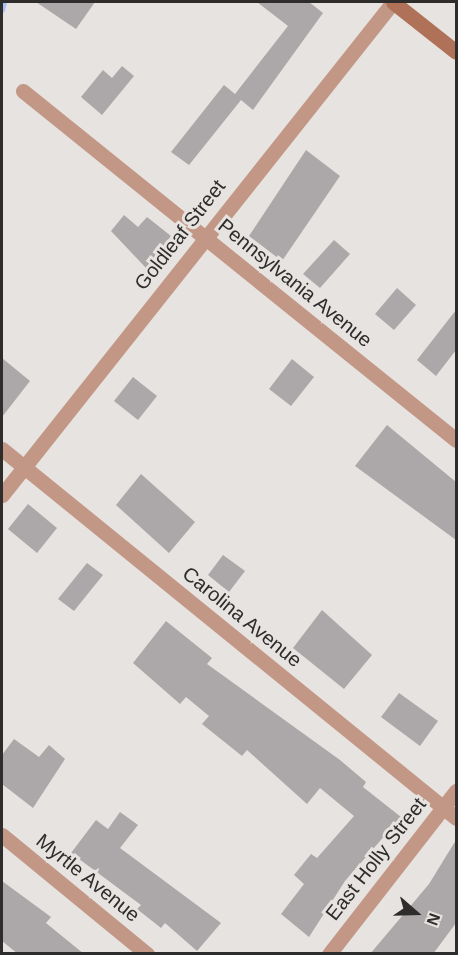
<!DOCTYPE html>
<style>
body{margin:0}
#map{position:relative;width:458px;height:955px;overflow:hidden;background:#e7e3e0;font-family:Arial,sans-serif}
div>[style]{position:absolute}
.stream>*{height:5px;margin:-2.5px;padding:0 2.5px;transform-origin:2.5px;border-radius:2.5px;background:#a8c2f4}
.building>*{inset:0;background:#aca8a9}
.street>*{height:15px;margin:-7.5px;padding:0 7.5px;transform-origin:7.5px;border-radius:7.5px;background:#c29786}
.secondary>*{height:15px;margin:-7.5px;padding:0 7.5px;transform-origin:7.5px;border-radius:7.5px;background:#af7158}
span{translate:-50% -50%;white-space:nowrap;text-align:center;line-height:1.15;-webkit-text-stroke:6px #e7e3e0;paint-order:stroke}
.street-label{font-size:20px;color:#2e2d2c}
.frame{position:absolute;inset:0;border:3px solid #2e2d2c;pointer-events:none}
.north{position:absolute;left:386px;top:883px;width:60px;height:60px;-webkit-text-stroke:4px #e7e3e0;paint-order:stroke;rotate:110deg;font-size:16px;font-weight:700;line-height:24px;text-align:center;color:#2e2d2c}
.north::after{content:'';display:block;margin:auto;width:21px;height:27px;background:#2e2d2c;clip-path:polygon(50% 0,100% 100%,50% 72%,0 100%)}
</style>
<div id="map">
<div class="stream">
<div style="left:2px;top:10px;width:8px;rotate:-76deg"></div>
</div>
<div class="building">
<div style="clip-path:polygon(36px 2px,95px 2px,76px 29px)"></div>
<div style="clip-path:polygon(257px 2px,309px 2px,323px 13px,253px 110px,241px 100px,189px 165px,171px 152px,224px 85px,235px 94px,288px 26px)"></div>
<div style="clip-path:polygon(122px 66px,134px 76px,102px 115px,81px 97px,103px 70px,112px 78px)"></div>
<div style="clip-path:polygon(306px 150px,340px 176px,282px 261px,249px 236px)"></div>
<div style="clip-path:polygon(124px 215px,138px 227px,147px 217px,171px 236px,146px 268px,111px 231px)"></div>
<div style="clip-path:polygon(334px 240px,350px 254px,320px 288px,303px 274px)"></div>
<div style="clip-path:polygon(397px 288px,416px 305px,394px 330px,375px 314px)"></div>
<div style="clip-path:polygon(456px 310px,456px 350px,436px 376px,417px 360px)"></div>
<div style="clip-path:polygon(2px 358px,30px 381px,2px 417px)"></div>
<div style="clip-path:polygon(292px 359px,314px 377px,291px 406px,269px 389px)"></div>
<div style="clip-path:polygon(133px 377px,157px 396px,138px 420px,114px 401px)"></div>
<div style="clip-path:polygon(387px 425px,456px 482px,456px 540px,355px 466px)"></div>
<div style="clip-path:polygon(141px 474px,195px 522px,169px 553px,116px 505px)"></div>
<div style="clip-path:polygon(28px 504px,57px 528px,37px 553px,8px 529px)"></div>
<div style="clip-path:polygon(223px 555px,245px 571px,229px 592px,208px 575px)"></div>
<div style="clip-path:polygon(87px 563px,103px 575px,74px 611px,58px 599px)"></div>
<div style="clip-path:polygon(322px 610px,372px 655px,344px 689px,293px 648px)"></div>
<div style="clip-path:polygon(166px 621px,212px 658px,207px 664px,340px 760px,366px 782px,363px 787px,401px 817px,345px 881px,309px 937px,281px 914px,304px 884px,294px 875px,311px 854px,317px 858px,354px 816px,320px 788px,307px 804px,247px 750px,242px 756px,202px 724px,209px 716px,186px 697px,180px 704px,133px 663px)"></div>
<div style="clip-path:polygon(399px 693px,438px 721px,420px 746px,381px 717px)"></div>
<div style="clip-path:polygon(14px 739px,39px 757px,49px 745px,65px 759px,33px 808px,2px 784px,2px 755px)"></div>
<div style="clip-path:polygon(120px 812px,138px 825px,120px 848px,221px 923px,197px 951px,165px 923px,161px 928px,137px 909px,141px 905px,71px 853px,96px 820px,108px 829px)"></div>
<div style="clip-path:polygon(456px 840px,456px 923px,433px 954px,370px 954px,429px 884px)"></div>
<div style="clip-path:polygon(2px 881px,51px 917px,46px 923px,84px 954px,18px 954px,2px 941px)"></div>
</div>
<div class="street">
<div style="left:23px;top:91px;width:556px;rotate:38.87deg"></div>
<div style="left:2px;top:449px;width:585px;rotate:39.1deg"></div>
<div style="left:2px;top:495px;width:629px;rotate:-51.58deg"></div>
<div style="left:2px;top:835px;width:188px;rotate:39.4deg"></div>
<div style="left:329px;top:954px;width:207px;rotate:-52.1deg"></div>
</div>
<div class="secondary">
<div style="left:393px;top:2px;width:80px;rotate:38.4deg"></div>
</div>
<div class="street-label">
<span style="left:180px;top:235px;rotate:-52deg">Goldleaf Street</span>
<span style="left:295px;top:283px;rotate:39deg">Pennsylvania Avenue</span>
<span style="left:242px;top:617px;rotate:39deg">Carolina Avenue</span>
<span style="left:376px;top:859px;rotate:-52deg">East Holly Street</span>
<span style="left:88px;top:878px;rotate:39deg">Myrtle Avenue</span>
</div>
<div class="frame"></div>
<div class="north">N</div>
</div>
